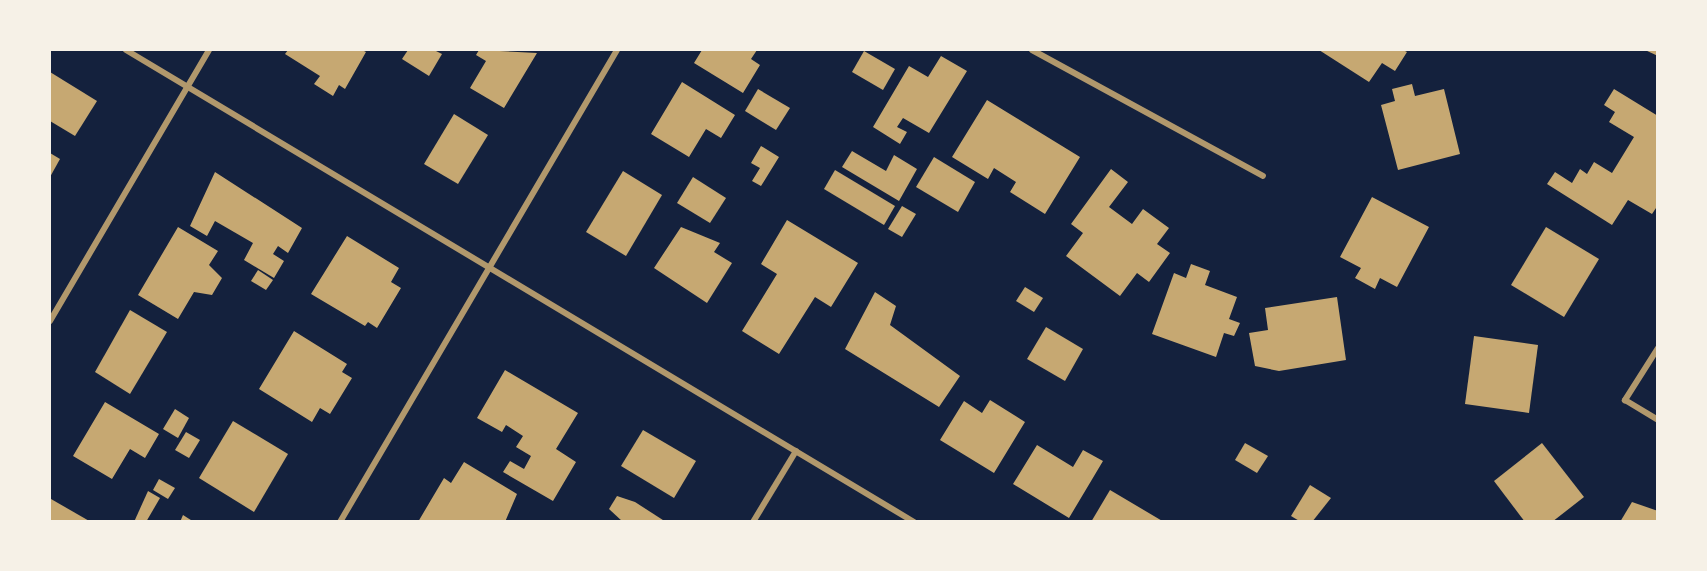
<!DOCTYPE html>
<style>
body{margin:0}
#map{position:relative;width:1707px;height:571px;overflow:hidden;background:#14213d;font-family:"Noto Serif",serif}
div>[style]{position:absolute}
.building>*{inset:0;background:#c6a872}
.minor>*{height:6px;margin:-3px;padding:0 3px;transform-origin:3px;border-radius:3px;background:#b1986c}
span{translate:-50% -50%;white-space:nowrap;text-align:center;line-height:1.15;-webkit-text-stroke:6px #f6f1e7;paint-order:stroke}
.frame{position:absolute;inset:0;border:51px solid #f6f1e7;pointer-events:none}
</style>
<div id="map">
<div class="building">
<div style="clip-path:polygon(288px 50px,362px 50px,366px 52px,345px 89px,339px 85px,333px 96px,314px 84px,320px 76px,285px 54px)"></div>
<div style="clip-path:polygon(408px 50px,434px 50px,442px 54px,429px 76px,402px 59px)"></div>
<div style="clip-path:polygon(479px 50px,537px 53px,504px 108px,470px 88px,486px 61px,476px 55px)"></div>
<div style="clip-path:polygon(702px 50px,757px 50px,751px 59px,760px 65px,743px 93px,694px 63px)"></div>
<div style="clip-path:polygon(1319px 50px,1403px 50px,1407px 52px,1395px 71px,1382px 63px,1369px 82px)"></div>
<div style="clip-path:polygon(1645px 50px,1658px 50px,1658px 56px)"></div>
<div style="clip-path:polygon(864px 51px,895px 69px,883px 90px,852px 72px)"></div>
<div style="clip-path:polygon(941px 56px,967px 71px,929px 133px,903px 118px,897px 127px,907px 132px,900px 144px,873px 127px,909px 66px,928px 77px)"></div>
<div style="clip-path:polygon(50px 72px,97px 101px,75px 136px,50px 121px)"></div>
<div style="clip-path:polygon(682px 82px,735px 115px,721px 138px,706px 129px,689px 157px,651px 134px)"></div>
<div style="clip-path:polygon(1412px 84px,1415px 96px,1444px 89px,1460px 154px,1398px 170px,1381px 105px,1395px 101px,1392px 89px)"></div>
<div style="clip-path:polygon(758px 89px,790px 108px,776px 130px,745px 111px)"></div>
<div style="clip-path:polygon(1614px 89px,1658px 116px,1658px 205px,1652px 214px,1628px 200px,1612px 225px,1547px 184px,1555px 172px,1572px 183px,1580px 169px,1587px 174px,1594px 162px,1612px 173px,1634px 137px,1609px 122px,1615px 112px,1604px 105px)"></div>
<div style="clip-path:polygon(987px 100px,1080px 157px,1045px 214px,1010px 192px,1016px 182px,994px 168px,988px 179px,952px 157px)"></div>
<div style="clip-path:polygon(454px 114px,488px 135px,458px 184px,424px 164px)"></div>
<div style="clip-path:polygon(761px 146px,779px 157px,761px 186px,752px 181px,760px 168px,751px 163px)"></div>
<div style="clip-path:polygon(852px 151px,886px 171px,894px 155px,917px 169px,899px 201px,842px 167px)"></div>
<div style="clip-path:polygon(50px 153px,60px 159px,50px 177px)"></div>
<div style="clip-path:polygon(934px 157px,975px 182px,958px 212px,916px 187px)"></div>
<div style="clip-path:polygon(1111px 169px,1128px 182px,1109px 207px,1132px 224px,1143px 209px,1169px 228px,1157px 244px,1170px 253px,1149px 282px,1137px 273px,1120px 296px,1066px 256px,1083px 233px,1071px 224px)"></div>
<div style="clip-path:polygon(835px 170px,895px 206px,884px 225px,824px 189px)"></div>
<div style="clip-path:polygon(623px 171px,662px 195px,626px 256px,586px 232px)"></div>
<div style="clip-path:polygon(215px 172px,302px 228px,288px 253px,278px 246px,273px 254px,284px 261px,274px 278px,244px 260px,253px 243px,215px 221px,207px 236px,190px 226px)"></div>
<div style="clip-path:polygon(693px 177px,726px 198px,710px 223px,677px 203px)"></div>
<div style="clip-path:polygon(1372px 197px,1429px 227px,1397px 287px,1380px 278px,1375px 289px,1355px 278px,1361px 268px,1340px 257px)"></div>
<div style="clip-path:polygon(902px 206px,916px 214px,902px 237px,888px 229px)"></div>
<div style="clip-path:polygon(787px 220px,858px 263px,831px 307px,815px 297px,779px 354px,742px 331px,777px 274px,761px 264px)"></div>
<div style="clip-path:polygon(178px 227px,218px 251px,209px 265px,222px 278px,212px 295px,194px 292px,178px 319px,138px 295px)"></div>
<div style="clip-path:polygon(681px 227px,720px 243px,714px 252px,732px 263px,707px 303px,654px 268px)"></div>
<div style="clip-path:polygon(1546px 227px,1599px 259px,1564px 317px,1511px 285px)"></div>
<div style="clip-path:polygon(347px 236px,399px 268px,391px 282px,401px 288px,377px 328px,368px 322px,365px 326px,311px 294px)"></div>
<div style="clip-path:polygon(1191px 264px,1210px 271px,1205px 285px,1237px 297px,1229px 319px,1240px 323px,1234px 336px,1224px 333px,1216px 357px,1152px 334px,1174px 273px,1186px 278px)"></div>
<div style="clip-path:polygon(258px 270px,273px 280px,266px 290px,251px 281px)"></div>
<div style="clip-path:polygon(1025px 287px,1043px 298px,1034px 312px,1016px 301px)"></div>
<div style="clip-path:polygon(875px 292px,896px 306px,890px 325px,960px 376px,939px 407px,845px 349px)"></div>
<div style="clip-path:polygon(1337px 297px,1346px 360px,1279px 371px,1255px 366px,1249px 333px,1268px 330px,1265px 308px)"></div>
<div style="clip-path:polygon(130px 310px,167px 332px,130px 394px,95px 372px)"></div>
<div style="clip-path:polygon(1046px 327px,1083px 349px,1065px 381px,1027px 359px)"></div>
<div style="clip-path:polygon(294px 331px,347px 364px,342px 372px,352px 378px,330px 414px,320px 408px,312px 422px,259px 389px)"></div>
<div style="clip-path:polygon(1474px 336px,1538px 345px,1529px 413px,1465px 404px)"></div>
<div style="clip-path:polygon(505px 370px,578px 413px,556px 449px,576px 462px,553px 501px,503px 472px,510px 461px,524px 469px,531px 456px,516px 447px,523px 436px,506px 425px,502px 432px,477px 418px)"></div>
<div style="clip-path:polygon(990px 400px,1025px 422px,994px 473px,940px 440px,964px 401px,982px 413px)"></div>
<div style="clip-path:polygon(105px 402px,159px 434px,145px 458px,130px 449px,112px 479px,73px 456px)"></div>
<div style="clip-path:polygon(175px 409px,189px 418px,178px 438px,163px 429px)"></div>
<div style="clip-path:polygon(233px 421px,288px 454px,254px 512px,199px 478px)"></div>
<div style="clip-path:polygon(643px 430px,696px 461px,674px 498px,621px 466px)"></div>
<div style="clip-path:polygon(186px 432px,200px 440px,189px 458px,175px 450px)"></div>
<div style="clip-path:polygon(1245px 443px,1268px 456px,1257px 473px,1235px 460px)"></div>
<div style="clip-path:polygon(1542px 443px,1584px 497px,1552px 522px,1525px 522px,1494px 481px)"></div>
<div style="clip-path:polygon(1037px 445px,1073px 467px,1083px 450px,1103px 461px,1069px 518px,1013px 484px)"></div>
<div style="clip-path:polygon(464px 462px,517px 494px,505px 522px,418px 522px,444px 478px,451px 483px)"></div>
<div style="clip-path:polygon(159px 479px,175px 488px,168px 499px,153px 490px)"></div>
<div style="clip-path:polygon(1310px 485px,1331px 498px,1312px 522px,1301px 522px,1291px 516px)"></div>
<div style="clip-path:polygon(1110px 490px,1164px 522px,1091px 522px)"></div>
<div style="clip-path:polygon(148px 491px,160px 498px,146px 522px,134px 522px)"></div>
<div style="clip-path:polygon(617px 496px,635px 502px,666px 522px,623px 522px,609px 509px)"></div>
<div style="clip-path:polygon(51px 499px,91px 522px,50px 522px)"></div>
<div style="clip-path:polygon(1632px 502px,1658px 511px,1658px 522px,1620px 522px)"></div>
<div style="clip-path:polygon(183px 515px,194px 522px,180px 522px)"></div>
</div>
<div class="minor">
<div style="left:126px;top:50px;width:919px;rotate:30.92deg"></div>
<div style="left:1032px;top:50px;width:263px;rotate:28.6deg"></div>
<div style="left:50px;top:321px;width:314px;rotate:-59.6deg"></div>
<div style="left:1658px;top:348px;width:62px;rotate:122.4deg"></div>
<div style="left:1625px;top:400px;width:39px;rotate:31deg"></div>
<div style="left:340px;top:522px;width:547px;rotate:-59.59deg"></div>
<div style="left:753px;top:522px;width:83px;rotate:-58.8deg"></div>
</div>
<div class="frame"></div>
</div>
